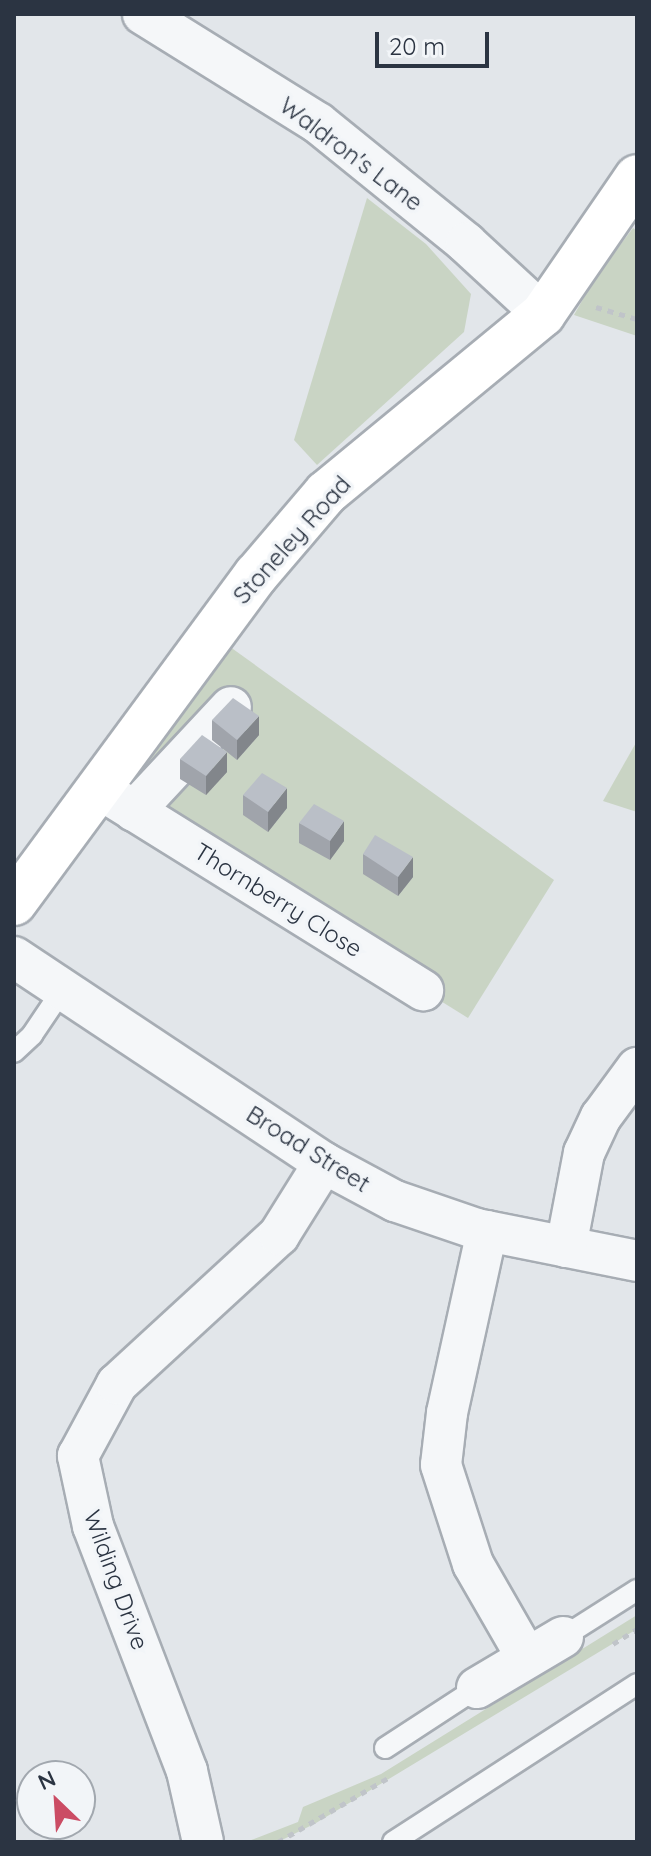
<!DOCTYPE html>
<style>
body{margin:0}
#map{position:relative;width:651px;height:1856px;overflow:hidden;background:#e2e6ea;font-family:Quicksand,sans-serif}
div>[style]{position:absolute}
.green>*{inset:0;background:#c9d4c4}
.path>*{height:5px;margin-top:-2.5px;transform-origin:0;background:repeating-linear-gradient(90deg,#c0c4c9 0 6px,transparent 0 12px)}
.roads{filter:drop-shadow(2px 0 #a7adb4) drop-shadow(-2px 0 #a7adb4) drop-shadow(0 2px #a7adb4) drop-shadow(0 -2px #a7adb4)}
.lane>*{height:20px;margin:-10px;padding:0 10px;transform-origin:10px;border-radius:10px;background:#f5f7f9}
.street>*{height:40px;margin:-20px;padding:0 20px;transform-origin:20px;border-radius:20px;background:#f5f7f9}
.secondary>*{height:44px;margin:-22px;padding:0 22px;transform-origin:22px;border-radius:22px;background:#fff}
.wall>*{inset:0;background:#a0a4ab}
.shaded-wall>*{inset:0;background:#82868b}
.building>*{inset:0;background:#babfc7}
span{translate:-50% -50%;white-space:nowrap;text-align:center;line-height:1.15;-webkit-text-stroke:7px #f2f5f8;paint-order:stroke}
.street-label{font-size:24px;color:#2b3442}
.frame{position:absolute;inset:0;border:16px solid #2b3442;pointer-events:none}
.north{position:absolute;left:16px;top:1760px;width:80px;height:80px;box-sizing:border-box;background:#f2f5f8;border:2px solid #a2a8af;border-radius:50%;rotate:335deg;font-size:22px;font-weight:700;line-height:32px;text-align:center;color:#2b3442}
.north::after{content:'';display:block;margin:auto;width:28px;height:36px;background:#cb4c64;clip-path:polygon(50% 0,100% 100%,50% 72%,0 100%)}
.scale{position:absolute;left:375px;top:32px;width:114px;height:36px;box-sizing:border-box;border:4px solid #2b3442;border-top:0;padding-left:10px;font-size:24px;line-height:28px;white-space:nowrap;color:#2b3442;-webkit-text-stroke:6px #f2f5f8;paint-order:stroke}
</style>
<div id="map">
<div class="green">
<div style="clip-path:polygon(367px 198px,426px 244px,471px 294px,464px 332px,317px 465px,294px 440px)"></div>
<div style="clip-path:polygon(633px 228px,637px 231px,637px 336px,574px 315px,595px 278px)"></div>
<div style="clip-path:polygon(226px 644px,554px 880px,468px 1018px,98px 788px)"></div>
<div style="clip-path:polygon(637px 741px,637px 812px,603px 801px)"></div>
<div style="clip-path:polygon(637px 1615px,637px 1629px,316px 1823px,278px 1842px,246px 1842px,298px 1822px,303px 1807px,381px 1774px)"></div>
</div>
<div class="path">
<div style="left:596px;top:307px;width:43px;rotate:16.3deg"></div>
<div style="left:613px;top:1644px;width:28px;rotate:-32deg"></div>
<div style="left:278px;top:1842px;width:127px;rotate:-30.2deg"></div>
</div>
<div class="roads">
<div class="lane">
<div style="left:14px;top:1052px;width:25px;rotate:-43deg"></div>
<div style="left:32px;top:1035px;width:55px;rotate:-56deg"></div>
<div style="left:563px;top:1637px;width:88px;rotate:-32.4deg"></div>
<div style="left:385px;top:1748px;width:110px;rotate:-33.1deg"></div>
<div style="left:393px;top:1842px;width:291px;rotate:-32.9deg"></div>
</div>
<div class="street">
<div style="left:143px;top:14px;width:206px;rotate:31.9deg"></div>
<div style="left:318px;top:123px;width:191px;rotate:39deg"></div>
<div style="left:466px;top:243px;width:105px;rotate:42.7deg"></div>
<div style="left:98px;top:788px;width:383px;rotate:31.9deg"></div>
<div style="left:134px;top:811px;width:142px;rotate:-47deg"></div>
<div style="left:14px;top:957px;width:372px;rotate:33.6deg"></div>
<div style="left:324px;top:1163px;width:81px;rotate:28.2deg"></div>
<div style="left:395px;top:1201px;width:87px;rotate:18.9deg"></div>
<div style="left:477px;top:1229px;width:163px;rotate:11.3deg"></div>
<div style="left:487px;top:1231px;width:186px;rotate:102.4deg"></div>
<div style="left:447px;top:1413px;width:52px;rotate:96.6deg"></div>
<div style="left:441px;top:1465px;width:104px;rotate:72.1deg"></div>
<div style="left:473px;top:1564px;width:108px;rotate:60.1deg"></div>
<div style="left:566px;top:1247px;width:96px;rotate:-79.2deg"></div>
<div style="left:584px;top:1153px;width:40px;rotate:-65deg"></div>
<div style="left:601px;top:1117px;width:61px;rotate:-53.7deg"></div>
<div style="left:477px;top:1688px;width:100px;rotate:-30.7deg"></div>
<div style="left:203px;top:1842px;width:73px;rotate:-102.7deg"></div>
<div style="left:187px;top:1771px;width:262px;rotate:-111deg"></div>
<div style="left:93px;top:1526px;width:72px;rotate:-102.1deg"></div>
<div style="left:78px;top:1456px;width:82px;rotate:-61.6deg"></div>
<div style="left:117px;top:1384px;width:220px;rotate:-42.6deg"></div>
<div style="left:279px;top:1235px;width:85px;rotate:-58deg"></div>
</div>
<div class="secondary">
<div style="left:14px;top:903px;width:408px;rotate:-53.6deg"></div>
<div style="left:256px;top:575px;width:108px;rotate:-49.5deg"></div>
<div style="left:326px;top:493px;width:281px;rotate:-39.5deg"></div>
<div style="left:543px;top:314px;width:166px;rotate:-55.5deg"></div>
</div>
</div>
<div class="wall">
<div style="clip-path:polygon(212px 720px,259px 735px,237px 760px,212px 740px)"></div>
<div style="clip-path:polygon(180px 759px,227px 772px,206px 795px,180px 779px)"></div>
<div style="clip-path:polygon(243px 795px,287px 808px,268px 832px,243px 815px)"></div>
<div style="clip-path:polygon(299px 823px,344px 841px,330px 860px,299px 843px)"></div>
<div style="clip-path:polygon(363px 854px,413px 877px,398px 896px,363px 874px)"></div>
</div>
<div class="shaded-wall">
<div style="clip-path:polygon(259px 716px,259px 735px,237px 760px,237px 740px)"></div>
<div style="clip-path:polygon(227px 752px,227px 772px,206px 795px,206px 776px)"></div>
<div style="clip-path:polygon(287px 788px,287px 808px,268px 832px,268px 812px)"></div>
<div style="clip-path:polygon(344px 821px,344px 841px,330px 860px,330px 841px)"></div>
<div style="clip-path:polygon(413px 857px,413px 877px,398px 896px,398px 877px)"></div>
</div>
<div class="building">
<div style="clip-path:polygon(233px 698px,259px 716px,237px 740px,212px 720px)"></div>
<div style="clip-path:polygon(202px 735px,227px 752px,206px 776px,180px 759px)"></div>
<div style="clip-path:polygon(262px 773px,287px 788px,268px 812px,243px 795px)"></div>
<div style="clip-path:polygon(314px 804px,344px 821px,330px 841px,299px 823px)"></div>
<div style="clip-path:polygon(375px 835px,413px 857px,398px 877px,363px 854px)"></div>
</div>
<div class="street-label">
<span style="left:351px;top:154px;rotate:37deg">Waldron's Lane</span>
<span style="left:292px;top:540px;rotate:-48deg">Stoneley Road</span>
<span style="left:278px;top:900px;rotate:32deg">Thornberry Close</span>
<span style="left:308px;top:1149px;rotate:32deg">Broad Street</span>
<span style="left:116px;top:1580px;rotate:70deg">Wilding Drive</span>
</div>
<div class="frame"></div>
<div class="north">N</div>
<div class="scale">20 m</div>
</div>
